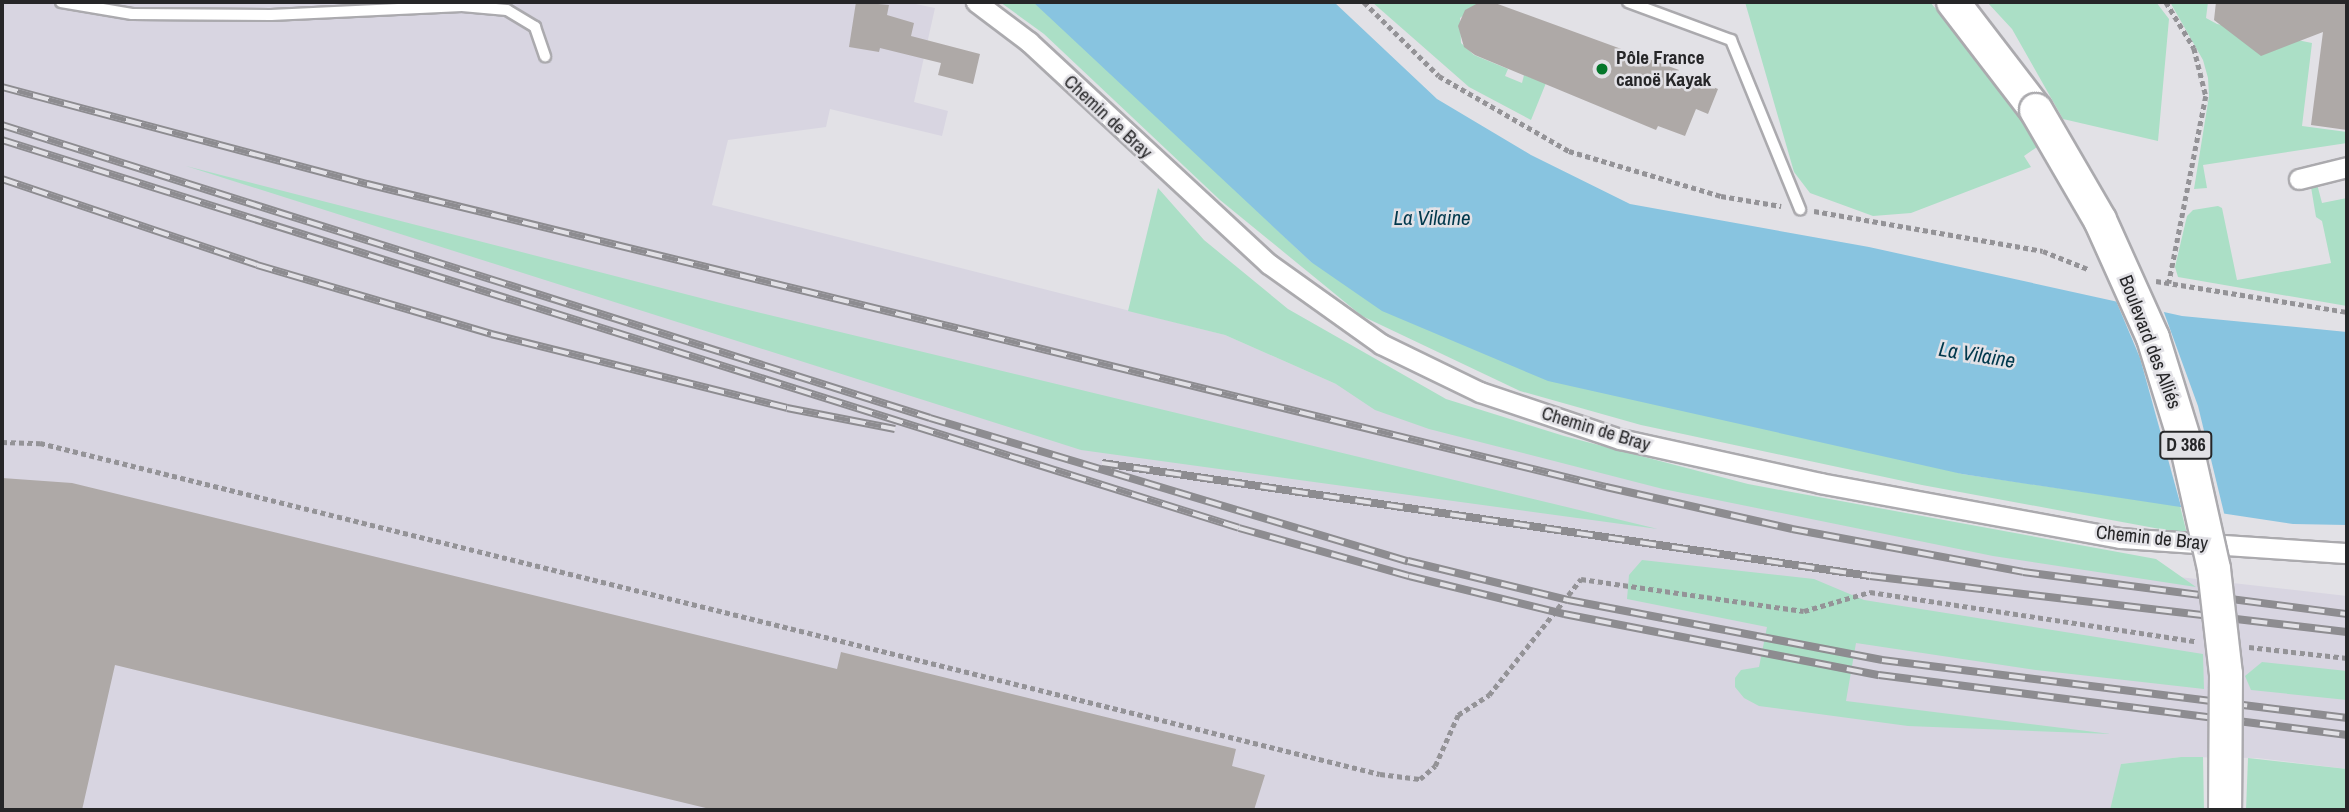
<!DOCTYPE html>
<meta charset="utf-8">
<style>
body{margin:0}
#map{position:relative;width:2349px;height:812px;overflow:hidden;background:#e2e1e6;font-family:"Archivo Narrow",sans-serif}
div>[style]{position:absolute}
.built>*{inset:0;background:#d8d5e1}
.green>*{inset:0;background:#abdfc6}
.water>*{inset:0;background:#88c4e0}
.pier>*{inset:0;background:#e2e1e6}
.building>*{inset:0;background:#aea9a7}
.path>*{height:4.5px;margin-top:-2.25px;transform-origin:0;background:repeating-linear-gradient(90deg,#949397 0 5px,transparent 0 8.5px)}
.roads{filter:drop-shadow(2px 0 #abaaae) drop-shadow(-2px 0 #abaaae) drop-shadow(0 2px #abaaae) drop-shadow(0 -2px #abaaae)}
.lane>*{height:10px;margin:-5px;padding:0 5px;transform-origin:5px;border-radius:5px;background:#fff}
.street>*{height:19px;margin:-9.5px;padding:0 9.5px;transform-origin:9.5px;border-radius:9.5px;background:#fff}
.primary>*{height:32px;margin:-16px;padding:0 16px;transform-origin:16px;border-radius:16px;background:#fff}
.rail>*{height:8px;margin-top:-4px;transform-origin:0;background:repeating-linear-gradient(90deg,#e2e1e6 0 16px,#8d8c90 0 32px);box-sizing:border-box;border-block:2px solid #8d8c90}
.bridges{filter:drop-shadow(2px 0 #abaaae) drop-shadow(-2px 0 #abaaae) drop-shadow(0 2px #abaaae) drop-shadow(0 -2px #abaaae)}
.primary-bridge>*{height:32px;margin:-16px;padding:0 16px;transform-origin:16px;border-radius:16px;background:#fff}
.dots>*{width:19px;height:19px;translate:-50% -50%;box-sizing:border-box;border:4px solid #e2e1e6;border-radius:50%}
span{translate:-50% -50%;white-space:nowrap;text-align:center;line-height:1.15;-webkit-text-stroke:5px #e2e1e6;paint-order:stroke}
.shield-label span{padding:2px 5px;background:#e2e1e6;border:2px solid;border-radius:5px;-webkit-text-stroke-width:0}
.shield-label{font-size:18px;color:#262628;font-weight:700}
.poi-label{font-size:19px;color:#262628;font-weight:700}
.left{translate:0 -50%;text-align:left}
.street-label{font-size:19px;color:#262628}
.water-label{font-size:21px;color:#01384c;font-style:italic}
.frame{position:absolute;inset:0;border:4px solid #262628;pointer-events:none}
</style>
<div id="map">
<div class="built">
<div style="clip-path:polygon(2px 2px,906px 2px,935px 8px,914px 102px,948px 111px,942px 136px,830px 109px,826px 127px,728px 140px,712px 205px,1225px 335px,1336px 384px,1440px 406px,1683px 484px,2179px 577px,2347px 596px,2347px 769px,2257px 758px,2181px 757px,2121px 764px,2115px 810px,2px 810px)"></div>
</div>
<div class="green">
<div style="clip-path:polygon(1000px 2px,1033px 2px,1057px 20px,1311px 262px,1962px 474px,2180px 506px,2187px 534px,1922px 485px,1641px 425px,1520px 391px,1362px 316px,1220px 200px,1044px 34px)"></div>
<div style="clip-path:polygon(1372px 2px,1480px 2px,1460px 18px,1461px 43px,1474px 55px,1508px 69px,1505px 76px,1522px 83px,1524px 75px,1546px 83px,1531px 120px,1469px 87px)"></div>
<div style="clip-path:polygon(1745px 2px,1930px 2px,1997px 81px,2021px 118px,2037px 147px,2024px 156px,2031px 167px,1911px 213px,1873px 216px,1810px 193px,1794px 172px)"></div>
<div style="clip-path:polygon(1987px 2px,2156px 2px,2169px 19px,2158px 141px,2063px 119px,2012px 29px)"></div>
<div style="clip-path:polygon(2170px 2px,2208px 2px,2206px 18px,2217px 24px,2312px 43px,2302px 126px,2347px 132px,2347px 143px,2203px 165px,2207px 188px,2194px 189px,2209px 96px,2208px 78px,2203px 60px)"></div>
<div style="clip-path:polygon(186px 166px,724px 304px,1658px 529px,1081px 450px)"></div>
<div style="clip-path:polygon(2317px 184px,2322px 203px,2347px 198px,2347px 306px,2178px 277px,2175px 267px,2187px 216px,2193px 210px,2218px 206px,2222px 208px,2237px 280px,2331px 263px,2322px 221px,2316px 217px,2311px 187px)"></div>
<div style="clip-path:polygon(1158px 188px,1204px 240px,1288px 309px,1446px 399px,1564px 436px,1748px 484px,2156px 559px,2196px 587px,1993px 556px,1663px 489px,1429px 429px,1375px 410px,1336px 384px,1225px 335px,1128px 311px)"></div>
<div style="clip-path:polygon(1642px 560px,1814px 579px,1864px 600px,2203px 654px,2204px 689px,2036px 670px,1856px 643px,1846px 701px,2111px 734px,1908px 726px,1759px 706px,1744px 698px,1735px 687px,1735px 678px,1741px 670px,1759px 667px,1767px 627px,1627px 599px,1629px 575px)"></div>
<div style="clip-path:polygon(2262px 662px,2347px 671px,2347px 700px,2251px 690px,2245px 676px)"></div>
<div style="clip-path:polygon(2181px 757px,2203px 757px,2204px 810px,2110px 810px,2121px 764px)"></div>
<div style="clip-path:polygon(2248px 758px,2347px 769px,2347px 810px,2246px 810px)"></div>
</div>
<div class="water">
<div style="clip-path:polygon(1033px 2px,1334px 2px,1437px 99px,1531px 155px,1630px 204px,1869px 247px,2182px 316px,2347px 332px,2347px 525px,2293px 524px,1962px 474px,1548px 381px,1382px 311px,1311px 262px)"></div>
</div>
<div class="pier">
<div style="clip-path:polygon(2114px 296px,2162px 307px,2198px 406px,2225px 517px,2182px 510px,2140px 358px)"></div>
</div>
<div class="building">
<div style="clip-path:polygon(856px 2px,889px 5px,887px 15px,914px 23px,911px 36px,980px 54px,973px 84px,938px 75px,941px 63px,880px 48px,879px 52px,849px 47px)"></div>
<div style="clip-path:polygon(1480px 2px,1495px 3px,1679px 70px,1678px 73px,1718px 89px,1708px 114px,1696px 109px,1685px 136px,1658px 126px,1656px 130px,1475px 55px,1464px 47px,1458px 26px,1465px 10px)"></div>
<div style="clip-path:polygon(2216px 2px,2347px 2px,2347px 130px,2311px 125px,2323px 32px,2261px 56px,2214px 20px)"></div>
<div style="clip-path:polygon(2px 478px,72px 483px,837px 669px,841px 652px,1236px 749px,1232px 766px,1265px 775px,1254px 810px,714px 810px,115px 665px,82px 810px,2px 810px)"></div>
</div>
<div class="path">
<div style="left:1364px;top:2px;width:105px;rotate:44.6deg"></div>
<div style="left:1439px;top:76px;width:150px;rotate:30deg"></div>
<div style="left:1569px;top:151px;width:159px;rotate:16.5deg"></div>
<div style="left:1721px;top:196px;width:61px;rotate:9.5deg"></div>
<div style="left:2166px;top:2px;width:54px;rotate:58.7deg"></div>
<div style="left:2194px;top:48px;width:49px;rotate:76deg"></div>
<div style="left:2206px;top:96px;width:191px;rotate:101.2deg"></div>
<div style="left:1814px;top:211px;width:232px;rotate:9.9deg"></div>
<div style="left:2043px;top:251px;width:48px;rotate:21.8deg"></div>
<div style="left:2156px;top:281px;width:193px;rotate:9.2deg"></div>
<div style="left:2px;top:442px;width:38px;rotate:2deg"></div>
<div style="left:40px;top:443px;width:1380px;rotate:13.88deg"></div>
<div style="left:1380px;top:774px;width:40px;rotate:7.1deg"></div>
<div style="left:1420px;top:779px;width:20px;rotate:-41deg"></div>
<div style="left:1435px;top:766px;width:56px;rotate:-65.7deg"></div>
<div style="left:1458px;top:715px;width:37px;rotate:-33deg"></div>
<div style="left:1489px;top:695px;width:148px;rotate:-51.6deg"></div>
<div style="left:1581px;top:579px;width:225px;rotate:8.2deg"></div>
<div style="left:1804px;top:611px;width:69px;rotate:-16.1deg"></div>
<div style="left:1870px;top:592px;width:329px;rotate:8.6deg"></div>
<div style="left:2249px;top:647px;width:99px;rotate:6.4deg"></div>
</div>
<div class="roads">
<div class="lane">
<div style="left:61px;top:2px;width:72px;rotate:9.6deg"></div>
<div style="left:132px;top:14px;width:139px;rotate:0.4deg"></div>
<div style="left:271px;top:15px;width:191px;rotate:-2.7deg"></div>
<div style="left:462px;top:6px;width:45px;rotate:5.1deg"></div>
<div style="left:507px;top:10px;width:33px;rotate:31deg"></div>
<div style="left:535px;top:27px;width:31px;rotate:71deg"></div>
<div style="left:1628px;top:2px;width:110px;rotate:20.3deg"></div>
<div style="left:1731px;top:40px;width:183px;rotate:67.8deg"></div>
</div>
<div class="street">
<div style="left:976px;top:2px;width:66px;rotate:37deg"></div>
<div style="left:1029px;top:42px;width:327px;rotate:42.8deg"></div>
<div style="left:1269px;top:264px;width:138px;rotate:35.5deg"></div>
<div style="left:1381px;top:344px;width:110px;rotate:25.9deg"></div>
<div style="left:1480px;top:392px;width:148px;rotate:18.6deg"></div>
<div style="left:1620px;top:439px;width:205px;rotate:12.4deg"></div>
<div style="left:1820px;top:483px;width:305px;rotate:10.4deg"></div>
<div style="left:2120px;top:538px;width:227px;rotate:3.8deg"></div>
<div style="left:2299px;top:179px;width:49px;rotate:-14deg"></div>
</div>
<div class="primary">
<div style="left:1953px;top:2px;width:136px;rotate:52.5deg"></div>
</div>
</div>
<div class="rail">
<div style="left:2px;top:87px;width:378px;rotate:14.9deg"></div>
<div style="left:367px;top:184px;width:1276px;rotate:13.74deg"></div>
<div style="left:1606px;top:487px;width:191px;rotate:12.7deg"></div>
<div style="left:1792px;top:529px;width:235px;rotate:10.5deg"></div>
<div style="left:2023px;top:572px;width:327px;rotate:7.4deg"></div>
<div style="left:2px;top:125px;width:973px;rotate:17.52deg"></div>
<div style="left:930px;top:418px;width:499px;rotate:16.7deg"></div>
<div style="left:1408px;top:561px;width:165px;rotate:13.7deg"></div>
<div style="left:1568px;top:600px;width:320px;rotate:10.8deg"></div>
<div style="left:1882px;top:660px;width:469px;rotate:7.1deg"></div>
<div style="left:2px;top:140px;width:1296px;rotate:17.41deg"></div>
<div style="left:1239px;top:528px;width:177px;rotate:15.8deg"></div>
<div style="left:1409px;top:576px;width:160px;rotate:13.8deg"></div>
<div style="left:1564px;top:614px;width:321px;rotate:11deg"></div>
<div style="left:1879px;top:675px;width:472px;rotate:7.3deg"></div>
<div style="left:2px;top:179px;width:269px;rotate:18.6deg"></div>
<div style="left:257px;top:265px;width:244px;rotate:16.4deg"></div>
<div style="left:491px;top:334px;width:305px;rotate:14deg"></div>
<div style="left:787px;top:408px;width:110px;rotate:11deg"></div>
<div style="left:1102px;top:463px;width:776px;rotate:8.37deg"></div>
<div style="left:1870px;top:576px;width:480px;rotate:6.7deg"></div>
</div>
<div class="bridges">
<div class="primary-bridge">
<div style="left:2036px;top:110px;width:127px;rotate:59.8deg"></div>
<div style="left:2100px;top:220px;width:129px;rotate:65.8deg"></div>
<div style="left:2153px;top:338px;width:115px;rotate:72.8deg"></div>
<div style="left:2187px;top:448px;width:124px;rotate:77.4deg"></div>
<div style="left:2214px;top:569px;width:106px;rotate:83.5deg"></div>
<div style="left:2226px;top:674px;width:136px;rotate:90.4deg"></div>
</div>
</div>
<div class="dots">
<div style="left:1602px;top:69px;background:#04762a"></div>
</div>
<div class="shield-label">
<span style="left:2186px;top:445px">D 386</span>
</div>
<div class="poi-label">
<span class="left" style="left:1616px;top:69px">Pôle France<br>canoë Kayak</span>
</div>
<div class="street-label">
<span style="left:1108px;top:117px;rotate:43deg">Chemin de Bray</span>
<span style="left:2150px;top:342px;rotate:69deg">Boulevard des Alliés</span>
<span style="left:1596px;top:429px;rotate:17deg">Chemin de Bray</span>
<span style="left:2152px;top:538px;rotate:6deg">Chemin de Bray</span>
</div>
<div class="water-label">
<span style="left:1432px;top:218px">La Vilaine</span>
<span style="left:1977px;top:355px;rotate:9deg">La Vilaine</span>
</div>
<div class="frame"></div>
</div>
